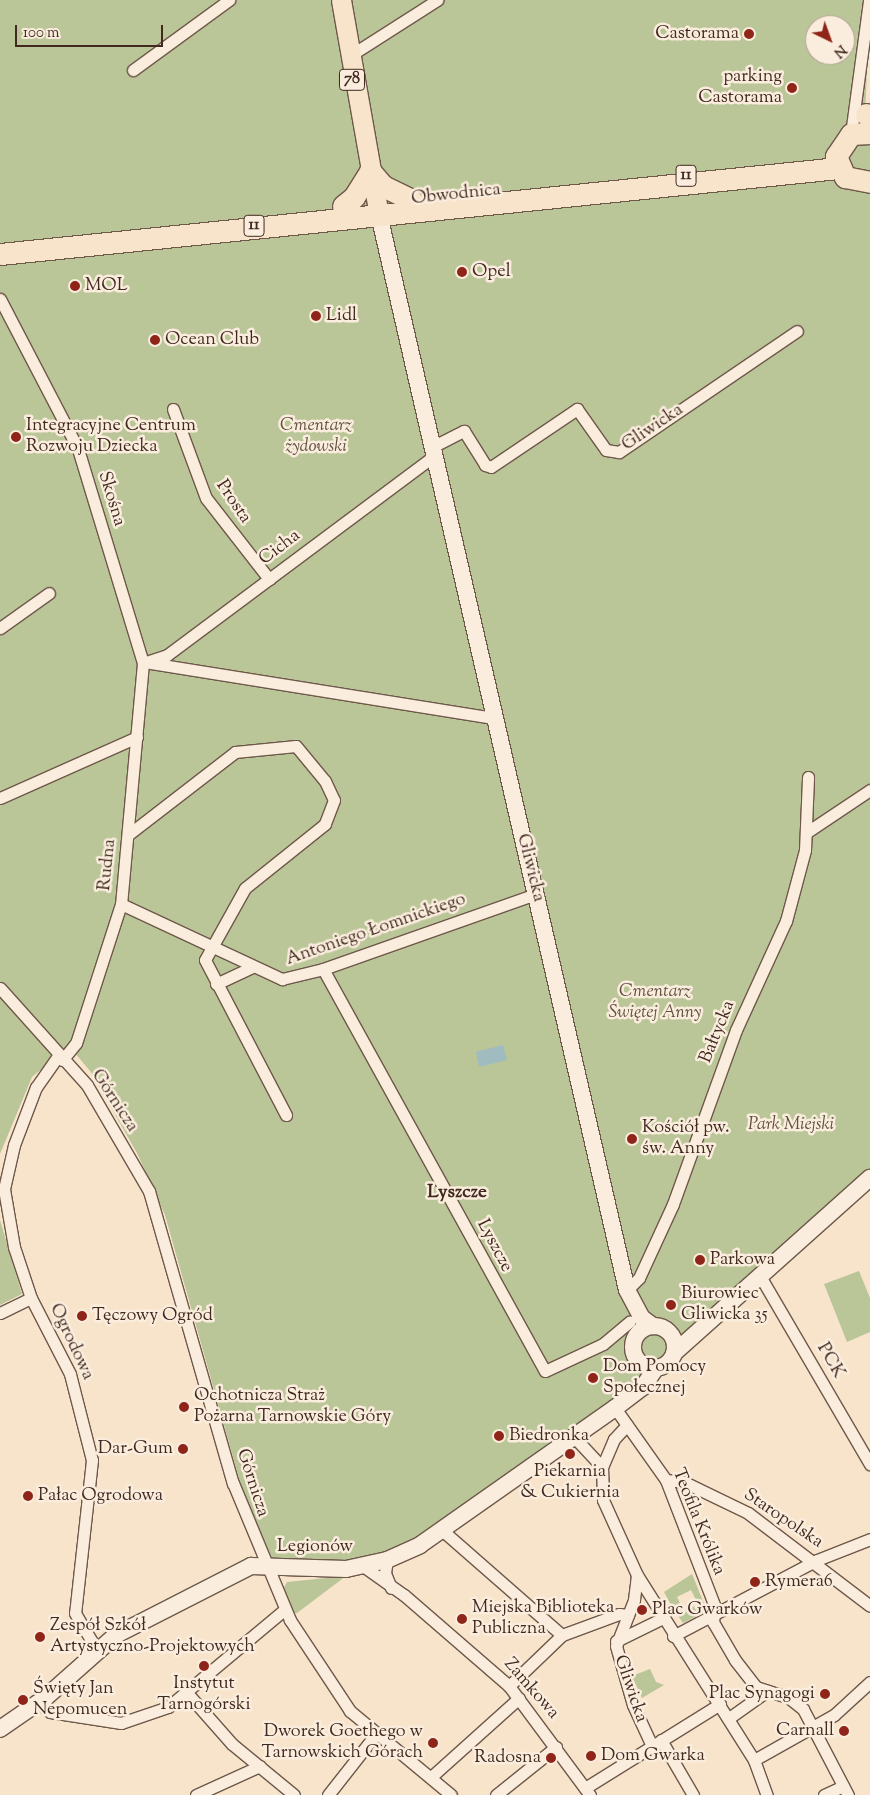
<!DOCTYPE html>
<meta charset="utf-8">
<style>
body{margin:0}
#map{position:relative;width:870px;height:1795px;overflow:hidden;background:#f7e4ca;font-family:"Sorts Mill Goudy",serif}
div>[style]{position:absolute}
.green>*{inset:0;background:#bac598}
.water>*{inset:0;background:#a1bcc0}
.roads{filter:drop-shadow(1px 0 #6e584a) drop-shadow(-1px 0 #6e584a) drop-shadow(0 1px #6e584a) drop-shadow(0 -1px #6e584a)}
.street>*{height:11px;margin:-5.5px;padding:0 5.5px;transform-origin:5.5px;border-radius:5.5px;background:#faeddd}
.secondary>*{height:16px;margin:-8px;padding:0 8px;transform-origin:8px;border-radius:8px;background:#faeddd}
.secondary>.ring{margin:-8px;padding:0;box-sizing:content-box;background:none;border:16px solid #faeddd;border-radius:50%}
.primary>*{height:19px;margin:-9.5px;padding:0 9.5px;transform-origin:9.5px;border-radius:9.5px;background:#f7e4ca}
.highway>*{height:21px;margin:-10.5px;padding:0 10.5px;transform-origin:10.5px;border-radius:10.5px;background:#f7e4ca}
.dots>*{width:14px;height:14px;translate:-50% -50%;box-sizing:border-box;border:2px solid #faeddd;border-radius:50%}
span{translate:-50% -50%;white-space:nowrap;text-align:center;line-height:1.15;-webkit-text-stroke:5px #faeddd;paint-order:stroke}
.shield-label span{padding:1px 4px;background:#faeddd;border:1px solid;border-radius:4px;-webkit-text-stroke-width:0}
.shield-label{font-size:16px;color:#412920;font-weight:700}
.poi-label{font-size:18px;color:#412920}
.right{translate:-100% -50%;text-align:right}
.left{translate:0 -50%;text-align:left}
.street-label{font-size:18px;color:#412920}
.park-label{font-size:18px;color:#5f503e;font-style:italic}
.neighbourhood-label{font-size:19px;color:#412920;font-weight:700}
.north{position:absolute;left:805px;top:15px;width:50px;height:50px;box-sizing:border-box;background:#faeddd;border:1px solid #b09f91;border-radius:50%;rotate:138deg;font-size:14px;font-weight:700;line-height:20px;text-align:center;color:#412920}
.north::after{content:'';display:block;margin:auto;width:18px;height:22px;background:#8f2418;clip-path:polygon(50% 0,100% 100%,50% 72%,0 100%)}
.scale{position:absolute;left:15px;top:25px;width:148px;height:22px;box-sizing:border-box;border:2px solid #412920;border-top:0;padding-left:6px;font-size:15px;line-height:18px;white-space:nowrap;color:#412920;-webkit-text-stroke:4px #faeddd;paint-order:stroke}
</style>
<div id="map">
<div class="green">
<div style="clip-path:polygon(evenodd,0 0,870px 0,864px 139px,870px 141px,870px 1188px,617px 1412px,460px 1525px,351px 1573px,278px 1575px,245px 1500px,165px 1215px,137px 1153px,90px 1071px,69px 1046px,32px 1077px,0 1154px,0 0,815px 25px,845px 25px,845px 55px,815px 55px,815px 25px)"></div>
<div style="clip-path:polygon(0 1220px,22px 1294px,0 1305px)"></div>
<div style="clip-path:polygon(859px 1271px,870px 1298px,870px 1332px,847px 1342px,824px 1284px)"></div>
<div style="clip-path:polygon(692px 1574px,707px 1611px,683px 1623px,675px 1611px,681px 1607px,685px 1612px,698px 1604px,691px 1590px,677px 1597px,680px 1603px,672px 1607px,664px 1592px)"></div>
<div style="clip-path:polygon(346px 1576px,297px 1613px,291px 1613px,283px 1589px,287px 1582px)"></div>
<div style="clip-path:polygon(650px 1669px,656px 1682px,664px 1685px,642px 1698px,632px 1676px)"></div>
</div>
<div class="water">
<div style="clip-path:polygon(503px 1045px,507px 1060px,479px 1067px,476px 1052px)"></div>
</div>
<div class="roads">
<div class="street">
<div style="left:348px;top:57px;width:106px;rotate:-32.6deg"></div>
<div style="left:133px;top:70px;width:119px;rotate:-36.1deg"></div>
<div style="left:851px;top:134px;width:135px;rotate:-82.3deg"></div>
<div style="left:0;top:299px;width:169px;rotate:62.5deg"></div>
<div style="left:78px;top:449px;width:224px;rotate:73.1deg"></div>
<div style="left:143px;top:663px;width:242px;rotate:95.2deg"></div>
<div style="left:121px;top:904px;width:146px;rotate:107.9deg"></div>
<div style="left:76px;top:1043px;width:22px;rotate:129deg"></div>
<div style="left:173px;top:409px;width:95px;rotate:69.7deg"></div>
<div style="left:206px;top:498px;width:103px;rotate:52.1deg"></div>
<div style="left:432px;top:447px;width:36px;rotate:-27deg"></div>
<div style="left:464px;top:431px;width:40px;rotate:58deg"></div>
<div style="left:485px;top:465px;width:6px;rotate:18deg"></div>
<div style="left:491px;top:467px;width:104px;rotate:-34deg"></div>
<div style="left:577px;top:409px;width:50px;rotate:54.7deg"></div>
<div style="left:606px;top:450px;width:13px;rotate:9deg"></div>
<div style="left:619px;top:452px;width:215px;rotate:-34.2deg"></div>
<div style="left:0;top:628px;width:60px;rotate:-35.5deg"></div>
<div style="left:143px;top:663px;width:25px;rotate:-18deg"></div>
<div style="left:167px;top:655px;width:333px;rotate:-36.7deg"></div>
<div style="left:150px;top:663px;width:347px;rotate:9.1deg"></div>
<div style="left:0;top:798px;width:150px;rotate:-24deg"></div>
<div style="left:807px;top:832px;width:76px;rotate:-33.7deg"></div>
<div style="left:129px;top:834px;width:134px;rotate:-37.7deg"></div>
<div style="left:235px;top:752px;width:61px;rotate:-5.6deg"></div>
<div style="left:296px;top:746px;width:45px;rotate:50.4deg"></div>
<div style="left:325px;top:781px;width:21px;rotate:65deg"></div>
<div style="left:334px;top:800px;width:26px;rotate:111deg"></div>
<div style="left:325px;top:824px;width:102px;rotate:141.3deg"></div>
<div style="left:245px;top:888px;width:82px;rotate:119.1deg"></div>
<div style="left:205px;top:960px;width:175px;rotate:62.4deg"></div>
<div style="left:121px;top:904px;width:178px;rotate:25deg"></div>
<div style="left:282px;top:979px;width:42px;rotate:-13.7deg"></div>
<div style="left:323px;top:969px;width:226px;rotate:-19.4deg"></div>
<div style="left:323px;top:969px;width:459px;rotate:61.1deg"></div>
<div style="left:545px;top:1371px;width:64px;rotate:-25deg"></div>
<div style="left:603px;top:1344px;width:35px;rotate:-40deg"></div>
<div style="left:216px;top:984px;width:40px;rotate:-25deg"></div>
<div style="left:0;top:988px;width:130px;rotate:48.1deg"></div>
<div style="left:87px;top:1085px;width:123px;rotate:59.7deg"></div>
<div style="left:149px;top:1191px;width:304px;rotate:74deg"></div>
<div style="left:233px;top:1483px;width:148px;rotate:67.4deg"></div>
<div style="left:290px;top:1620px;width:109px;rotate:56.6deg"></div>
<div style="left:350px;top:1711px;width:131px;rotate:39.7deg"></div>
<div style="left:58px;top:1056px;width:38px;rotate:125deg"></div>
<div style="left:36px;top:1087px;width:62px;rotate:110.8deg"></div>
<div style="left:14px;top:1145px;width:45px;rotate:102.8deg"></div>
<div style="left:4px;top:1189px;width:59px;rotate:80.2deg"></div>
<div style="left:14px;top:1247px;width:54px;rotate:71.6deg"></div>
<div style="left:31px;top:1298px;width:85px;rotate:62.8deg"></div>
<div style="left:70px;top:1374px;width:89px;rotate:75.7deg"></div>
<div style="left:92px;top:1460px;width:154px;rotate:96.3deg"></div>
<div style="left:75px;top:1613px;width:43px;rotate:59.3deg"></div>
<div style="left:760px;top:1276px;width:218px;rotate:59.7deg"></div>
<div style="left:627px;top:1290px;width:17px;rotate:-45deg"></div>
<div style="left:639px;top:1278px;width:81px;rotate:-65.3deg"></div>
<div style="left:673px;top:1204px;width:185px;rotate:-70.1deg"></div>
<div style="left:736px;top:1030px;width:120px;rotate:-65.4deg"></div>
<div style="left:786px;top:921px;width:73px;rotate:-75deg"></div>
<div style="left:805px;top:850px;width:73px;rotate:-87.6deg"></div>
<div style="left:0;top:1313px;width:34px;rotate:-26deg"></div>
<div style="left:615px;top:1408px;width:88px;rotate:54.7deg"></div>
<div style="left:666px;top:1480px;width:136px;rotate:68.9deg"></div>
<div style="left:715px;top:1607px;width:15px;rotate:98deg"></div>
<div style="left:713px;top:1622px;width:44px;rotate:59.9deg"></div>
<div style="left:735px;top:1660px;width:34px;rotate:52deg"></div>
<div style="left:756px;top:1687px;width:35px;rotate:18deg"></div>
<div style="left:789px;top:1698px;width:18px;rotate:38deg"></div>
<div style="left:803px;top:1709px;width:97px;rotate:62.4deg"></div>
<div style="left:627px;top:1425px;width:19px;rotate:133deg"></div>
<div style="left:614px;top:1439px;width:30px;rotate:113deg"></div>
<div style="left:602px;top:1467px;width:33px;rotate:88deg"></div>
<div style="left:603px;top:1500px;width:82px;rotate:65.6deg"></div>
<div style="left:637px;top:1575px;width:219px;rotate:57.7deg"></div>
<div style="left:754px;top:1760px;width:37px;rotate:70deg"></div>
<div style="left:575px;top:1438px;width:40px;rotate:47deg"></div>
<div style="left:666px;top:1480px;width:18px;rotate:6deg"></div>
<div style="left:684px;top:1482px;width:71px;rotate:25.8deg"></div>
<div style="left:748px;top:1513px;width:153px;rotate:37.3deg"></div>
<div style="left:443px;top:1531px;width:158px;rotate:41.2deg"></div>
<div style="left:387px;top:1560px;width:13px;rotate:99deg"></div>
<div style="left:385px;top:1573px;width:16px;rotate:68deg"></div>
<div style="left:363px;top:1566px;width:50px;rotate:35.3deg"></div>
<div style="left:404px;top:1595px;width:139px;rotate:40.9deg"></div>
<div style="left:509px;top:1686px;width:136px;rotate:53.4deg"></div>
<div style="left:637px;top:1575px;width:25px;rotate:97deg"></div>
<div style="left:634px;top:1600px;width:49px;rotate:111.4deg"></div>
<div style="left:616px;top:1646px;width:61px;rotate:73.9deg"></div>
<div style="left:633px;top:1705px;width:45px;rotate:65.1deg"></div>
<div style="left:673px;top:1636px;width:163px;rotate:-27.8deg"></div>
<div style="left:817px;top:1560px;width:57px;rotate:-21.6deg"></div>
<div style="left:616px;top:1641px;width:52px;rotate:-26.1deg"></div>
<div style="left:509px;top:1686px;width:74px;rotate:-43.9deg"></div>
<div style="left:562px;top:1635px;width:61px;rotate:-20.2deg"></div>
<div style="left:619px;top:1614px;width:9px;rotate:6deg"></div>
<div style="left:187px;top:1693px;width:68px;rotate:48.6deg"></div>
<div style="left:232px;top:1744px;width:80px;rotate:39.4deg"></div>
<div style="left:39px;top:1703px;width:14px;rotate:39deg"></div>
<div style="left:50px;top:1712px;width:72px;rotate:8.8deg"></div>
<div style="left:121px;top:1723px;width:50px;rotate:-18.8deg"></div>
<div style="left:168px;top:1707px;width:151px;rotate:-39.9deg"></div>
<div style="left:729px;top:1718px;width:47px;rotate:-35.4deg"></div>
<div style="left:661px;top:1740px;width:64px;rotate:59.8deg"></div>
<div style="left:754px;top:1760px;width:92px;rotate:-29.4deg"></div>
<div style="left:834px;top:1715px;width:49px;rotate:-42.5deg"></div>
<div style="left:431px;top:1777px;width:118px;rotate:-41.9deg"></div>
<div style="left:585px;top:1788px;width:159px;rotate:-31.9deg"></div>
<div style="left:196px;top:1795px;width:70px;rotate:-24.4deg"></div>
<div style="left:328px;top:1795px;width:78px;rotate:-51.8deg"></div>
<div style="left:496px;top:1795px;width:77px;rotate:-38.7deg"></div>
<div style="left:824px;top:1795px;width:21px;rotate:-25deg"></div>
</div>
<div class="secondary">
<div style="left:379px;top:215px;width:1103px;rotate:77.01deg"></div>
<div style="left:627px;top:1290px;width:32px;rotate:62deg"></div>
<div style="left:642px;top:1318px;width:14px;rotate:36deg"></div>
<div class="ring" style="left:633px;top:1326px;width:26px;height:26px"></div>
<div style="left:674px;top:1353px;width:263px;rotate:-41.8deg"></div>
<div style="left:0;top:1729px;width:55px;rotate:-34.6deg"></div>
<div style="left:45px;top:1698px;width:95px;rotate:-41.6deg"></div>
<div style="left:116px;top:1635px;width:152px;rotate:-27.1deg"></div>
<div style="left:251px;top:1566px;width:95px;rotate:1.8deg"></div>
<div style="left:346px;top:1569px;width:42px;rotate:-12.4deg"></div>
<div style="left:387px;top:1560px;width:36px;rotate:-24deg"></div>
<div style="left:420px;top:1545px;width:238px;rotate:-35.1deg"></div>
<div style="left:615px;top:1408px;width:35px;rotate:-37deg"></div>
<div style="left:643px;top:1387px;width:22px;rotate:-56deg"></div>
</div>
<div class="primary">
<div style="left:341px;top:0;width:218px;rotate:80deg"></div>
</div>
<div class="highway">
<div style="left:866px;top:114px;width:6px;rotate:45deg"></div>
<div style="left:870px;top:133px;width:19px;rotate:177deg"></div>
<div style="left:851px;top:134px;width:27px;rotate:124deg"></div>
<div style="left:836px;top:156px;width:23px;rotate:67deg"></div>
<div style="left:845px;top:177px;width:25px;rotate:11deg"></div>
<div style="left:343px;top:206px;width:14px;rotate:-39deg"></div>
<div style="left:354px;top:197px;width:31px;rotate:-58deg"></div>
<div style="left:370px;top:171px;width:20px;rotate:49deg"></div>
<div style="left:383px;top:186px;width:32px;rotate:26deg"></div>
<div style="left:0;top:254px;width:842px;rotate:-5.86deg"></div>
</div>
</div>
<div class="dots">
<div style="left:749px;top:34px;background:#8f2418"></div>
<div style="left:792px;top:88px;background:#8f2418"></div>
<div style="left:462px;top:272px;background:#8f2418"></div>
<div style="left:75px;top:286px;background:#8f2418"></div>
<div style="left:316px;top:316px;background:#8f2418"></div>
<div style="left:155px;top:340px;background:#8f2418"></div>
<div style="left:16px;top:437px;background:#8f2418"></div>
<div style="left:632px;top:1139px;background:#8f2418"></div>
<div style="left:700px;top:1260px;background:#8f2418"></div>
<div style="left:671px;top:1305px;background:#8f2418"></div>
<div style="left:82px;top:1316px;background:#8f2418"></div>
<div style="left:593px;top:1378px;background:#8f2418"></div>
<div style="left:184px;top:1407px;background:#8f2418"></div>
<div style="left:499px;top:1436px;background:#8f2418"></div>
<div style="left:183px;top:1449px;background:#8f2418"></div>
<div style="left:570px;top:1454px;background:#8f2418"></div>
<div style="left:28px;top:1496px;background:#8f2418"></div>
<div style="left:755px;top:1582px;background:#8f2418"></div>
<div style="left:642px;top:1610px;background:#8f2418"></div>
<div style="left:462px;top:1619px;background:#8f2418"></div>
<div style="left:40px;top:1637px;background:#8f2418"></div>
<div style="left:204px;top:1666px;background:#8f2418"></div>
<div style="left:825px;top:1694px;background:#8f2418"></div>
<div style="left:23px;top:1700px;background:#8f2418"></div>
<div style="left:844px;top:1731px;background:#8f2418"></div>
<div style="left:433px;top:1743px;background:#8f2418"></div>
<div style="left:591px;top:1756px;background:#8f2418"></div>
<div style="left:551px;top:1758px;background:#8f2418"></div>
</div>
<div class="shield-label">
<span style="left:352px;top:80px">78</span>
<span style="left:686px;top:176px">11</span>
<span style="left:254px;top:226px">11</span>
</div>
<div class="poi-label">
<span class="right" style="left:739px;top:34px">Castorama</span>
<span class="right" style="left:782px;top:88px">parking<br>Castorama</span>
<span class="left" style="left:472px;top:272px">Opel</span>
<span class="left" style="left:85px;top:286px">MOL</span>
<span class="left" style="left:326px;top:316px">Lidl</span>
<span class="left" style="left:165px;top:340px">Ocean Club</span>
<span class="left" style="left:26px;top:437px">Integracyjne Centrum<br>Rozwoju Dziecka</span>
<span class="left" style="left:642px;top:1139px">Kościół pw.<br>św. Anny</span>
<span class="left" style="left:710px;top:1260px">Parkowa</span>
<span class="left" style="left:681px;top:1305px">Biurowiec<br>Gliwicka 35</span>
<span class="left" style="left:92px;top:1316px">Tęczowy Ogród</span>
<span class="left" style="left:603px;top:1378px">Dom Pomocy<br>Społecznej</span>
<span class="left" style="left:194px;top:1407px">Ochotnicza Straż<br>Pożarna Tarnowskie Góry</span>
<span class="left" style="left:509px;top:1436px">Biedronka</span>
<span class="right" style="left:173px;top:1449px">Dar-Gum</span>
<span style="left:570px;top:1483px">Piekarnia<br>&amp; Cukiernia</span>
<span class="left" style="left:38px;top:1496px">Pałac Ogrodowa</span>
<span class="left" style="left:765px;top:1582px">Rymera6</span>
<span class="left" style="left:472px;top:1619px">Miejska Biblioteka<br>Publiczna</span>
<span class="left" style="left:652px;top:1610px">Plac Gwarków</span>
<span class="left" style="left:50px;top:1637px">Zespół Szkół<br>Artystyczno-Projektowych</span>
<span style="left:204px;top:1695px">Instytut<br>Tarnogórski</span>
<span class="left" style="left:33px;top:1700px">Święty Jan<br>Nepomucen</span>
<span class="right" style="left:815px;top:1694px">Plac Synagogi</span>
<span class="right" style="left:834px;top:1731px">Carnall</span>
<span class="right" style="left:423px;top:1743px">Dworek Goethego w<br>Tarnowskich Górach</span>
<span class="left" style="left:601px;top:1756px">Dom Gwarka</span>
<span class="right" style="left:541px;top:1758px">Radosna</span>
</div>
<div class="street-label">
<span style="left:456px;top:195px;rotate:-6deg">Obwodnica</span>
<span style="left:653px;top:428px;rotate:-34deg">Gliwicka</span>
<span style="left:111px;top:499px;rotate:73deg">Skośna</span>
<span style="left:233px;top:502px;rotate:56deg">Prosta</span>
<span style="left:280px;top:548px;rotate:-37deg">Cicha</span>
<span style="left:108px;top:865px;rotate:-84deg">Rudna</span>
<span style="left:530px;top:868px;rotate:76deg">Gliwicka</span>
<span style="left:376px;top:930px;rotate:-19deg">Antoniego Łomnickiego</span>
<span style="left:718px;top:1032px;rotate:-68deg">Bałtycka</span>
<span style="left:114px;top:1101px;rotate:57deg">Górnicza</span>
<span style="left:494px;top:1246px;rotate:62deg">Lyszcze</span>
<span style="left:71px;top:1342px;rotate:65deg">Ogrodowa</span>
<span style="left:830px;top:1361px;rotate:60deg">PCK</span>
<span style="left:252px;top:1483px;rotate:72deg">Górnicza</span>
<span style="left:783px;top:1519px;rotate:34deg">Staropolska</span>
<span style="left:698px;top:1522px;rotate:68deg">Teofila Królika</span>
<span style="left:315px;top:1547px">Legionów</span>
<span style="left:531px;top:1689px;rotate:49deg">Zamkowa</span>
<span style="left:630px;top:1689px;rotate:71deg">Gliwicka</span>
</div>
<div class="park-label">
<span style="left:316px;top:437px">Cmentarz<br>żydowski</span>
<span style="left:655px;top:1003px">Cmentarz<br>Świętej Anny</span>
<span style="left:791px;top:1125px">Park Miejski</span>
</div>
<div class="neighbourhood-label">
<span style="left:457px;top:1193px">Lyszcze</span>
</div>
<div class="north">N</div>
<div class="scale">100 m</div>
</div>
